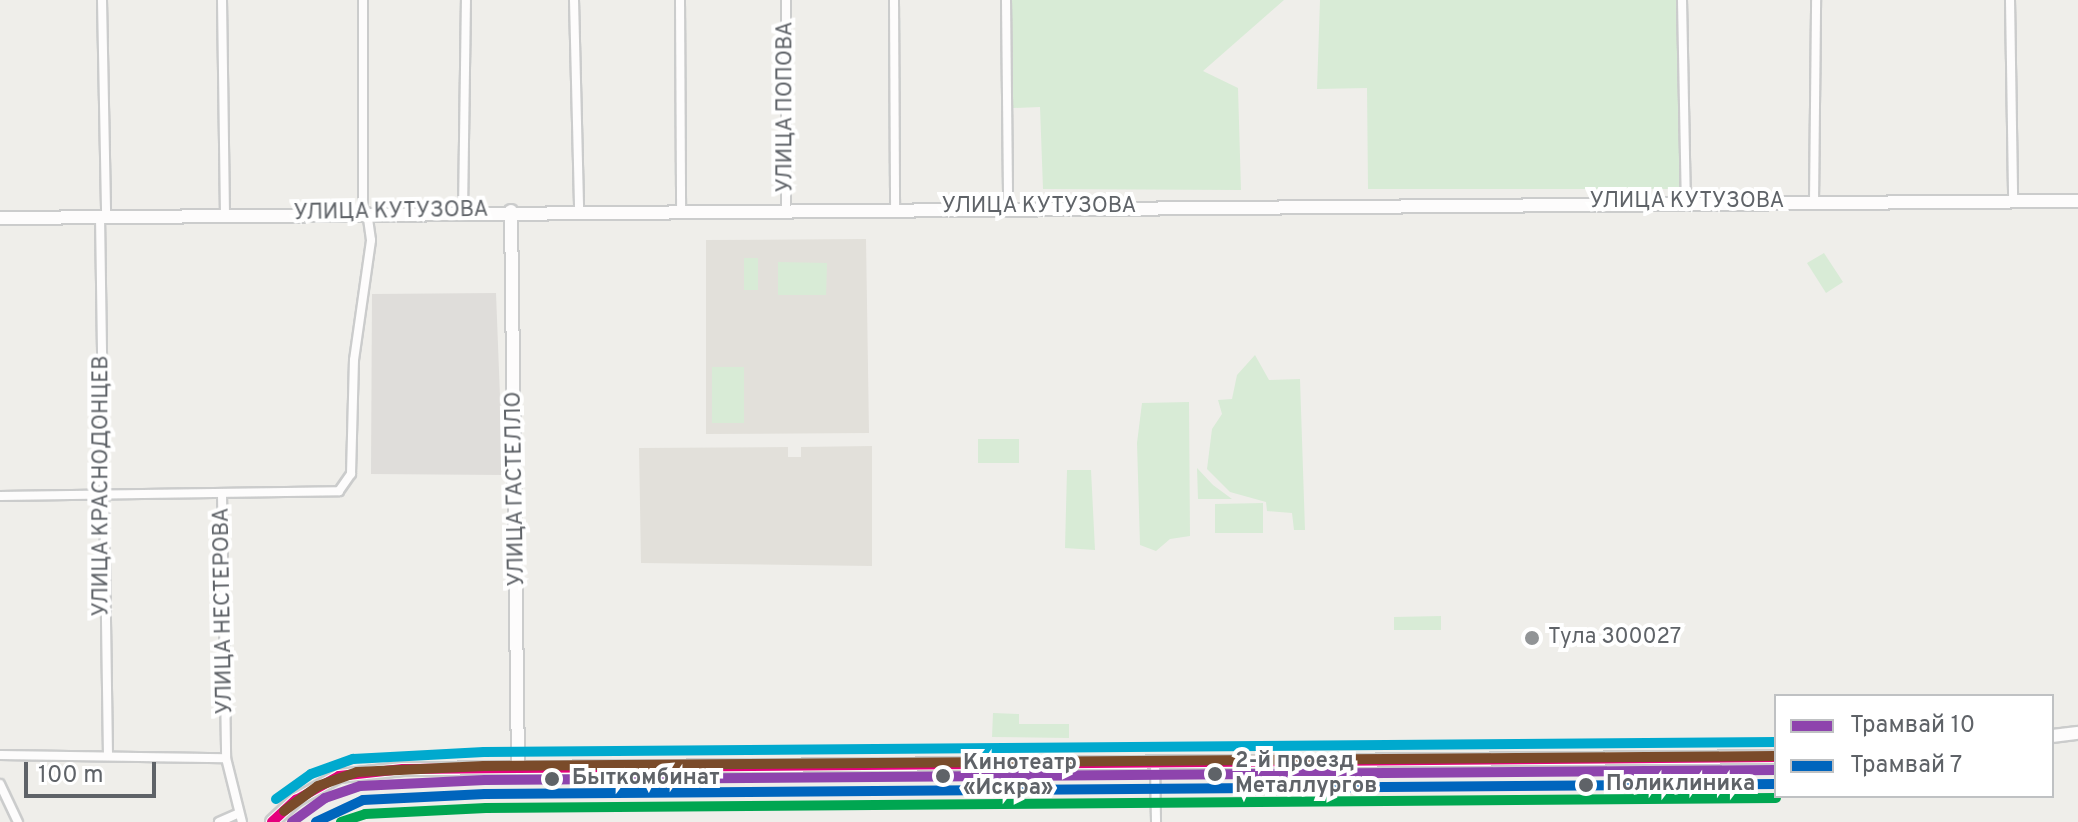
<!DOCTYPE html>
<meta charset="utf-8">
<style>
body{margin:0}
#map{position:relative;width:2078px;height:822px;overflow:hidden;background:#efeeea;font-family:Overpass,sans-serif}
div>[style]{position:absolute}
.industrial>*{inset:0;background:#dfddda}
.education>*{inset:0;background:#e2e0da}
.green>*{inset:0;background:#d8ebd6}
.roads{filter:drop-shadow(2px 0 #cbcccc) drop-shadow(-2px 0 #cbcccc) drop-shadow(0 2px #cbcccc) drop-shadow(0 -2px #cbcccc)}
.street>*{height:8px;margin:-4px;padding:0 4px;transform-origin:4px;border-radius:4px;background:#fdfcfc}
.secondary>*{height:12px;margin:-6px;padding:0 6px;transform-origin:6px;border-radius:6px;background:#fdfcfc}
.bus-1>*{height:10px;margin:-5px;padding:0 5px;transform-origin:5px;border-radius:5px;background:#e5007d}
.tram-1>*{height:10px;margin:-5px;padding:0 5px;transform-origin:5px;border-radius:5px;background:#8e44ad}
.tram-2>*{height:10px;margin:-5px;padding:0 5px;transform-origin:5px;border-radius:5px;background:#0065bd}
.tram-3>*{height:10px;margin:-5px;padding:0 5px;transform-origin:5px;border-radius:5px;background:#7a4b2a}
.tram-4>*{height:10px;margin:-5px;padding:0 5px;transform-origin:5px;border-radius:5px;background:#00a651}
.tram-5>*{height:10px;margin:-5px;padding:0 5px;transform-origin:5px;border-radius:5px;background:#00a9ce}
.dots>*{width:22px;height:22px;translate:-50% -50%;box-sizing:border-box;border:4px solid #fff;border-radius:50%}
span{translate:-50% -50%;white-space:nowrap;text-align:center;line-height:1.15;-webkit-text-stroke:8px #fff;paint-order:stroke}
.street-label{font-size:22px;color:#5f6368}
.poi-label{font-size:22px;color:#5f6368}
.left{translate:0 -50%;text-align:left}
.stop-label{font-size:22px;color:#5f6368;font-weight:700}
.legend{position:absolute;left:1774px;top:694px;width:280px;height:104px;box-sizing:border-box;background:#fff;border:2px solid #bfc1c3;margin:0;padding:10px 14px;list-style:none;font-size:24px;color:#5f6368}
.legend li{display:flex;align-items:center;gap:16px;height:40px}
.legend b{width:40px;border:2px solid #bfc1c3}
.scale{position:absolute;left:24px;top:762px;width:132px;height:36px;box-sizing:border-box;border:4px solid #5f6368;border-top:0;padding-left:10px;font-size:24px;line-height:28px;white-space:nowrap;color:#5f6368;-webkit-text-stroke:6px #fff;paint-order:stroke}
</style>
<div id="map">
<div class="industrial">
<div style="clip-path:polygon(496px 293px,503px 475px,371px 474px,372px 294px)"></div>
</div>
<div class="education">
<div style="clip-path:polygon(866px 239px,869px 433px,706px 434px,706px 240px)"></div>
<div style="clip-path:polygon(872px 446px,872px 566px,641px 563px,639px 448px,788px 447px,788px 457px,801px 457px,801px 447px)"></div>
</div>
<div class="green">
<div style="clip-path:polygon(1011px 0,1284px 0,1203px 71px,1238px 88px,1241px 190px,1043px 189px,1040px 107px,1013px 108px)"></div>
<div style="clip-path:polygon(1320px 0,1677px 0,1680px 189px,1368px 189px,1367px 88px,1317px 89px)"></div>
<div style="clip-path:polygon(1824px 253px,1843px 282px,1826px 293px,1807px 263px)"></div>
<div style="clip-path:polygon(744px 258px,758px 258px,758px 290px,744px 290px)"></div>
<div style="clip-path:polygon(778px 262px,827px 263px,826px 295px,778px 295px)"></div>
<div style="clip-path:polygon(1255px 355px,1269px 380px,1300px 379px,1305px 530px,1294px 530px,1292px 513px,1267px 511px,1266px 502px,1230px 492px,1207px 469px,1212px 429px,1222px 414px,1218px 400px,1232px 399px,1237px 375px)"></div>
<div style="clip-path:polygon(712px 367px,744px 367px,744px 423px,712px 423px)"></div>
<div style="clip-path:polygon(1189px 402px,1190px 536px,1170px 539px,1156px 551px,1140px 545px,1137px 443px,1142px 403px)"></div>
<div style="clip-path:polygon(978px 439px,1019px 439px,1019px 463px,978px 463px)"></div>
<div style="clip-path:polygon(1197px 468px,1213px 485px,1232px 499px,1198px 499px)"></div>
<div style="clip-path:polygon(1067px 470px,1091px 470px,1095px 550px,1065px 548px)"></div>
<div style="clip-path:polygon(1263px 503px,1263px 533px,1215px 533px,1215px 504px)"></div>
<div style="clip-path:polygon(1441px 616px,1441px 630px,1394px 630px,1394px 617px)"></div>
<div style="clip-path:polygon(993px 713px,1019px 714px,1019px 724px,1069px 724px,1069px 738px,992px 737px)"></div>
</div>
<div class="roads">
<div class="street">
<div style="left:102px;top:0;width:216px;rotate:88.9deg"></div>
<div style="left:222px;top:0;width:214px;rotate:89.2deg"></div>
<div style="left:363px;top:0;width:212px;rotate:90deg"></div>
<div style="left:574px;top:0;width:212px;rotate:88.6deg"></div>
<div style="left:680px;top:0;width:213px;rotate:89.7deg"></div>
<div style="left:894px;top:0;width:208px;rotate:89.7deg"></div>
<div style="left:1006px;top:0;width:207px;rotate:89.4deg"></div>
<div style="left:1682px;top:0;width:202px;rotate:88.9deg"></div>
<div style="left:2010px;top:0;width:202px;rotate:89.1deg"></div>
<div style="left:1814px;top:202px;width:202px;rotate:-89.4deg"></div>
<div style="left:463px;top:212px;width:212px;rotate:-89.2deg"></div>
<div style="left:786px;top:213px;width:213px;rotate:-90deg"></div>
<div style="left:100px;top:216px;width:540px;rotate:89.15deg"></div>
<div style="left:222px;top:494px;width:264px;rotate:89.1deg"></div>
<div style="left:226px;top:758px;width:66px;rotate:76deg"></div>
<div style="left:0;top:496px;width:339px;rotate:-0.8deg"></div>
<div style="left:339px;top:491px;width:21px;rotate:-55deg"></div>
<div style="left:351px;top:474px;width:114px;rotate:-88.5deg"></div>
<div style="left:354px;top:360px;width:121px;rotate:-81.9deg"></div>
<div style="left:371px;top:240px;width:28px;rotate:-98deg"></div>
<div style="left:0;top:755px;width:226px;rotate:0.8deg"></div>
<div style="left:1155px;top:763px;width:59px;rotate:89deg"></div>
<div style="left:0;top:784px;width:42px;rotate:64.7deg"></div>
<div style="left:219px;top:822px;width:20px;rotate:-24deg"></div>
</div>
<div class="secondary">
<div style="left:511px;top:211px;width:555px;rotate:89.28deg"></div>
<div style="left:0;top:218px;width:2078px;rotate:-0.47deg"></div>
<div style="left:2052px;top:736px;width:26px;rotate:-7deg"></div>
<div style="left:272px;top:822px;width:33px;rotate:-43deg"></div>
<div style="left:296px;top:800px;width:49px;rotate:-29.2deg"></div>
<div style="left:339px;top:776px;width:64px;rotate:-6.2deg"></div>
<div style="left:403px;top:769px;width:1373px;rotate:-0.5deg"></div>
</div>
</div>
<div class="bus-1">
<div style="left:272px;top:822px;width:33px;rotate:-43deg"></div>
<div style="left:296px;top:800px;width:49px;rotate:-29.2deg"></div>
<div style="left:339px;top:776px;width:64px;rotate:-6.2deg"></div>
<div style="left:403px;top:769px;width:1373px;rotate:-0.5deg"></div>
</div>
<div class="tram-1">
<div style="left:292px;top:822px;width:41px;rotate:-36deg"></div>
<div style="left:325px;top:798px;width:37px;rotate:-19deg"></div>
<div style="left:360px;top:786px;width:125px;rotate:-2.7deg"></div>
<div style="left:485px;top:780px;width:1291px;rotate:-0.44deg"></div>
</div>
<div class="tram-2">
<div style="left:316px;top:822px;width:52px;rotate:-25.1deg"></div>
<div style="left:363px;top:800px;width:122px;rotate:-2.8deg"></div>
<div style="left:485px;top:794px;width:1291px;rotate:-0.44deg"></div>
</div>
<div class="tram-3">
<div style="left:284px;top:811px;width:42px;rotate:-36.3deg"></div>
<div style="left:318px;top:786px;width:41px;rotate:-19.7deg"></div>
<div style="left:357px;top:772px;width:127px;rotate:-2.7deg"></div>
<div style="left:484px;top:766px;width:1292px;rotate:-0.44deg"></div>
</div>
<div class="tram-4">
<div style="left:341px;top:822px;width:25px;rotate:-18deg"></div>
<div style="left:365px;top:814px;width:121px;rotate:-2.8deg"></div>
<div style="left:486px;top:808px;width:1290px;rotate:-0.44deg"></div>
</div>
<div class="tram-5">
<div style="left:276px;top:799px;width:43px;rotate:-35.5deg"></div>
<div style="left:311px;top:774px;width:45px;rotate:-19.7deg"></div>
<div style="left:353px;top:759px;width:131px;rotate:-3.1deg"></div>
<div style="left:484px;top:752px;width:1292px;rotate:-0.44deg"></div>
</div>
<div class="dots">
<div style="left:1532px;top:638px;background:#919496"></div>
<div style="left:1215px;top:774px;background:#5f6368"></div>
<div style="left:943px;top:776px;background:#5f6368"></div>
<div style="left:552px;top:779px;background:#5f6368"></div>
<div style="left:1586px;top:785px;background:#5f6368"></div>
</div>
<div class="street-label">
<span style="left:786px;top:107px;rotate:-90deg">УЛИЦА ПОПОВА</span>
<span style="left:1687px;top:202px">УЛИЦА КУТУЗОВА</span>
<span style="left:1039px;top:207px">УЛИЦА КУТУЗОВА</span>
<span style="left:391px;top:212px;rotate:-1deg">УЛИЦА КУТУЗОВА</span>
<span style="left:102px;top:486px;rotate:-90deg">УЛИЦА КРАСНОДОНЦЕВ</span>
<span style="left:516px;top:489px;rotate:-91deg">УЛИЦА ГАСТЕЛЛО</span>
<span style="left:224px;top:611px;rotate:-91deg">УЛИЦА НЕСТЕРОВА</span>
</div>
<div class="poi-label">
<span class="left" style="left:1548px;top:638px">Тула 300027</span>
</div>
<div class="stop-label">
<span class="left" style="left:1235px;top:774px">2-й проезд<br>Металлургов</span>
<span class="left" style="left:963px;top:776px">Кинотеатр<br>«Искра»</span>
<span class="left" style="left:572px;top:779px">Быткомбинат</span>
<span class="left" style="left:1606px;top:785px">Поликлиника</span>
</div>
<ul class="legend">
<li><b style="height:10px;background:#8e44ad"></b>Трамвай 10</li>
<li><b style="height:10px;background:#0065bd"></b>Трамвай 7</li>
</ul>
<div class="scale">100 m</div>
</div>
